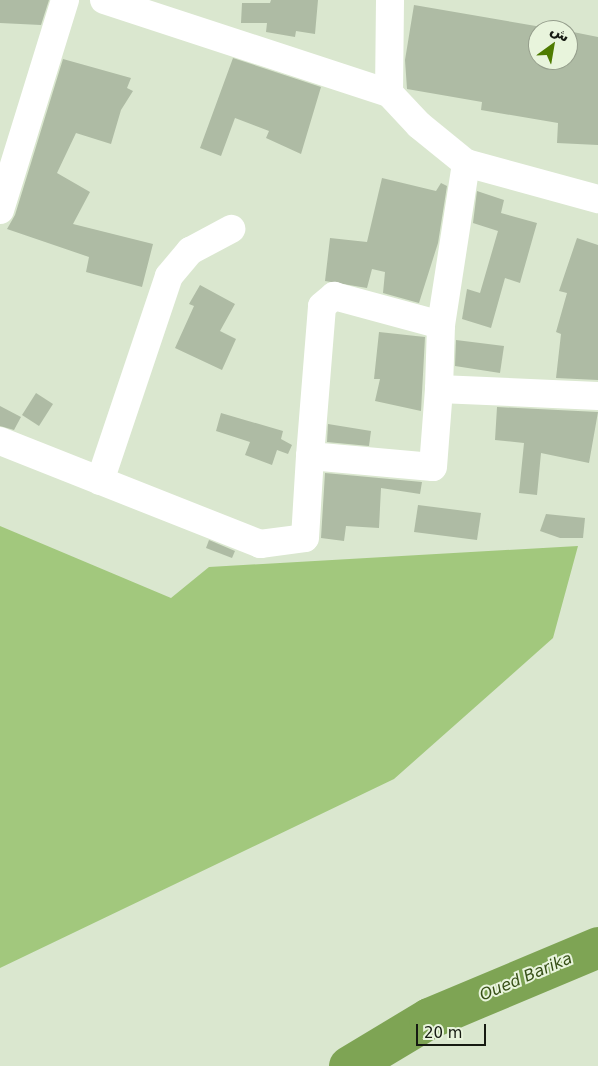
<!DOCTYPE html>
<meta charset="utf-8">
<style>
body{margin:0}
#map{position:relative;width:598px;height:1066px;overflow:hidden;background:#dae7cf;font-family:"DejaVu Sans","Noto Sans Arabic",sans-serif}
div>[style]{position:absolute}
.green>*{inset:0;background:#a2c87d}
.river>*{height:41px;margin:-20.5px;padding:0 20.5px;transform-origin:20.5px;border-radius:20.5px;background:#7ea454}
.building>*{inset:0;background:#aebba4}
.minor>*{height:28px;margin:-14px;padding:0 14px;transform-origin:14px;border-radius:14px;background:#fff}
span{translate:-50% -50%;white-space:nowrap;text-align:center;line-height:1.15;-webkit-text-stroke:4px #e8f4dc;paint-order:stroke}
.water-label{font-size:16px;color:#364f16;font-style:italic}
.north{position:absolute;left:528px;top:20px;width:50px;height:50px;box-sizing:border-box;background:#e8f4dc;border:1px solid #949d8b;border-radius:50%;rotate:32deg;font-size:14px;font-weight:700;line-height:20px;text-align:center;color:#161a12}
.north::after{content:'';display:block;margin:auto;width:18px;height:22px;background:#4e7b00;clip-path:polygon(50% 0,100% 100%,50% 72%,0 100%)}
.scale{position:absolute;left:416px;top:1024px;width:70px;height:22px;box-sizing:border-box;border:2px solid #161a12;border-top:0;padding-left:6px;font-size:15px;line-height:18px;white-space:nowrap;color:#161a12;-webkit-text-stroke:4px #e8f4dc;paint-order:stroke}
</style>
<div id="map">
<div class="green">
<div style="clip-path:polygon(0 526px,171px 598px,209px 567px,578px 546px,553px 638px,394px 779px,0 968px)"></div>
</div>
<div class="river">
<div style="left:349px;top:1066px;width:93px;rotate:-31deg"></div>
<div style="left:429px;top:1018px;width:183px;rotate:-22.8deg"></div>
</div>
<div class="building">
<div style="clip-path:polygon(0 0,49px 0,41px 25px,0 23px)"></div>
<div style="clip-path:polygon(271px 0,318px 0,315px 34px,296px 31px,295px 37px,266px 32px,267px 23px,241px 23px,242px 3px,270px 3px)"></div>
<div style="clip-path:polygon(414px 5px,559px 30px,538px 30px,538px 60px,568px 60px,568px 31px,598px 37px,598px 145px,557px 143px,558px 123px,481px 110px,482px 102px,407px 89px,405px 60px)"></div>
<div style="clip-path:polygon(233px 58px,321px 87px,301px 154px,266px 138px,269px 131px,235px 118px,221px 156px,200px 148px)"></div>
<div style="clip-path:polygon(63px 59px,131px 78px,127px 88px,133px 91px,121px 110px,111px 144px,76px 133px,57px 173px,90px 192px,73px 224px,153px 244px,142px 287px,86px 272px,89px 257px,7px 229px,15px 215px)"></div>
<div style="clip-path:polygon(382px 178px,436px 191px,441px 183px,447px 186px,438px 243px,419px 303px,383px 293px,385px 272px,372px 269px,367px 288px,325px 281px,330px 238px,367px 242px)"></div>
<div style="clip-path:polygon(477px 191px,504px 200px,501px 213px,537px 223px,520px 283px,505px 278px,491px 328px,462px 319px,467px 289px,480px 293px,498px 231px,473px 223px)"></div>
<div style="clip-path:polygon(577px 238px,598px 245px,598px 380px,556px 378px,561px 334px,556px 332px,567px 293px,559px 291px)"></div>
<div style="clip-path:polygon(200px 285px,235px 304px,220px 331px,236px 339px,222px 370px,175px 348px,194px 306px,189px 304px)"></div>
<div style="clip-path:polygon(379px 332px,425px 337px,421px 411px,375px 401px,380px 379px,374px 379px)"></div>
<div style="clip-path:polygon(456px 340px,504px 346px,500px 373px,455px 366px)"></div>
<div style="clip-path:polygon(36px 393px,53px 404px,39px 426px,22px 415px)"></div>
<div style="clip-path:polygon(0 406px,21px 417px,14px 430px,0 426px)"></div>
<div style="clip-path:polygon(497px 407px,598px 412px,589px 463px,541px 453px,537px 495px,519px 493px,524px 443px,495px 440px)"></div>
<div style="clip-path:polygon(221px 413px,283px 431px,281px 439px,292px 445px,288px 454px,277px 450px,272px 465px,245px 455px,250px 442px,216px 431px)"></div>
<div style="clip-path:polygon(328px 424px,371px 431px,369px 446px,327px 442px)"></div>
<div style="clip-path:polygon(325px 473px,422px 482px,420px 494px,381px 488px,379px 528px,346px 526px,344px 541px,321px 538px)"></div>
<div style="clip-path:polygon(418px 505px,481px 513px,477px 540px,414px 532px)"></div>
<div style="clip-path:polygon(546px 514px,585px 518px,583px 538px,560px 538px,540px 531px)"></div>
<div style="clip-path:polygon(209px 540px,235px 551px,232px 558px,206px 548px)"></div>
</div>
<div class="minor">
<div style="left:104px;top:0;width:300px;rotate:18.1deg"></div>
<div style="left:390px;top:0;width:93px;rotate:90.6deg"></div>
<div style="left:389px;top:93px;width:44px;rotate:46.8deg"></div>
<div style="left:419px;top:125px;width:60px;rotate:39deg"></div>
<div style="left:466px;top:163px;width:137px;rotate:15.3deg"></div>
<div style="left:0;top:210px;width:220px;rotate:-72.8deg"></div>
<div style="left:439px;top:389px;width:64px;rotate:-88.2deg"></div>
<div style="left:441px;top:325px;width:164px;rotate:-81.2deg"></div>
<div style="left:0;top:441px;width:280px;rotate:21.6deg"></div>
<div style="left:260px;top:544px;width:45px;rotate:-7.6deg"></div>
<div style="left:305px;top:538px;width:82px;rotate:-86.5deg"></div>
<div style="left:310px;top:456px;width:123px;rotate:5.1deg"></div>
<div style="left:433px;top:467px;width:78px;rotate:-85.6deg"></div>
<div style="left:439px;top:389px;width:159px;rotate:2.5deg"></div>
<div style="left:310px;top:456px;width:150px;rotate:-85.4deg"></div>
<div style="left:322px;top:306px;width:16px;rotate:-40deg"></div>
<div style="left:334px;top:296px;width:111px;rotate:15.2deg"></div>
<div style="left:100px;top:481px;width:216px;rotate:-71.4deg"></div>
<div style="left:169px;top:276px;width:33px;rotate:-50deg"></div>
<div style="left:190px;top:251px;width:47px;rotate:-28.2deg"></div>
</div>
<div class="water-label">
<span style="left:526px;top:977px;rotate:-23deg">Oued Barika</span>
</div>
<div class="north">ش</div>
<div class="scale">20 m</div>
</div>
